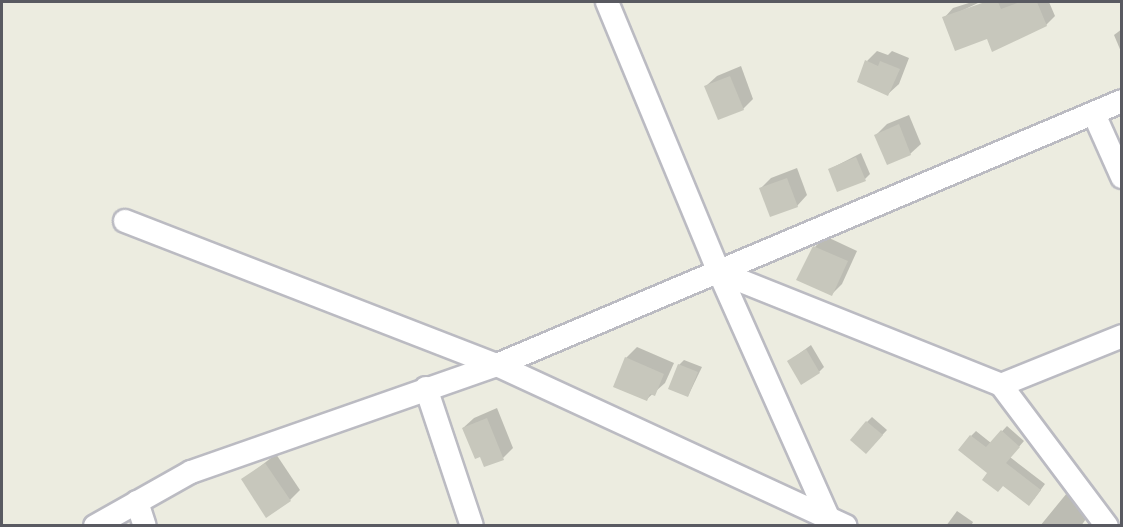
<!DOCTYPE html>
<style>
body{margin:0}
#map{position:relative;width:1123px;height:527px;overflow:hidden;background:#ecece0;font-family:Lato,sans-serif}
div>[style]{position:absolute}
.shadow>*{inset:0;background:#0003}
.building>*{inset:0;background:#c7c7bc}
.roads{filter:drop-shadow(2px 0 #bbbbc2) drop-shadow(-2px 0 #bbbbc2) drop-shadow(0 2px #bbbbc2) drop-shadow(0 -2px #bbbbc2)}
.minor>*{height:22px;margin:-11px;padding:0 11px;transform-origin:11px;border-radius:11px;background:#fff}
span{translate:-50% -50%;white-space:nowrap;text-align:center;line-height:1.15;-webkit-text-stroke:4.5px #fff;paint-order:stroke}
.frame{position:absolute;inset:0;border:3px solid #595a61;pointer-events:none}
</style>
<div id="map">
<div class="shadow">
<div style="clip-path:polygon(972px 2px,980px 2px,953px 15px,989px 2px,1049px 2px,1055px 16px,1046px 25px,993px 50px,988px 37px,944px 18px,953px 8px)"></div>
<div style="clip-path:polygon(1122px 29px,1122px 54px,1114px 35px)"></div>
<div style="clip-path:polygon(877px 51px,888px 55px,892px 51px,909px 58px,899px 84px,888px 94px,867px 61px)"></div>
<div style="clip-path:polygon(741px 66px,753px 99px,743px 109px,706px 86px,717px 76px)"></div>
<div style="clip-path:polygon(909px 115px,921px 144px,910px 154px,876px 135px,887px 124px)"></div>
<div style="clip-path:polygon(861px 153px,870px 174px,865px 179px,830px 169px)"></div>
<div style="clip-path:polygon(797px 168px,807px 195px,797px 206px,761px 188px,771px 178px)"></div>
<div style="clip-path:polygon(825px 236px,857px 251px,842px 284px,832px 294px,815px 247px)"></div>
<div style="clip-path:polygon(811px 345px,824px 367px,819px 372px,789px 361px)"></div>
<div style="clip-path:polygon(637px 347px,674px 363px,665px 383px,647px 399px,626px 358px)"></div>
<div style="clip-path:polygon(684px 360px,702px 367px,688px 396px,679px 365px)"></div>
<div style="clip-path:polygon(497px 408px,513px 448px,503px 458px,463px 428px,474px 418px)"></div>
<div style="clip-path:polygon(872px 417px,887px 430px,871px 447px,867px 422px)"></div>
<div style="clip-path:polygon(1007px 426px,1024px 441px,1010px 457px,1045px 484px,1034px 499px,989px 473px,971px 436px,976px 431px,991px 443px)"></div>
<div style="clip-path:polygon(276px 454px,300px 490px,290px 500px,243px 480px)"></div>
<div style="clip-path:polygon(1067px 493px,1085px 506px,1081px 511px,1088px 516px,1081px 526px,1040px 526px)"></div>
<div style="clip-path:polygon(957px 511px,973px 522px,971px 526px,946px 526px)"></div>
</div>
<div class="building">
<div style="clip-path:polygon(985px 2px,998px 2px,1001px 9px,1020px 2px,1037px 2px,1047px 26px,992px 52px,987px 39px,955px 51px,942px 17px)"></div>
<div style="clip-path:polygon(865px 60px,878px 66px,880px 61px,900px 69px,888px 96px,857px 82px)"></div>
<div style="clip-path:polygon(730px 76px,744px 110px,718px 120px,704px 86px)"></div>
<div style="clip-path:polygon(899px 124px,911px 155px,887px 165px,874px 135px)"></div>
<div style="clip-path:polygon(856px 157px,866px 181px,837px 192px,828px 169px)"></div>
<div style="clip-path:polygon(787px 178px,798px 207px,770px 217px,759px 188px)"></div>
<div style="clip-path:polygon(813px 246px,848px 261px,832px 296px,796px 280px)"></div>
<div style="clip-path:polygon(806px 349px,820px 373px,801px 385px,787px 361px)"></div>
<div style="clip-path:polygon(625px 357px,664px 374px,655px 396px,650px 394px,647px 401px,613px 387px)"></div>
<div style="clip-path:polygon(678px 364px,698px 372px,688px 397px,668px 389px)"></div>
<div style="clip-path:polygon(487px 418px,504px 460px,484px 467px,480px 457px,475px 459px,462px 428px)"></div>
<div style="clip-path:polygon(866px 421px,883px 435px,866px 454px,850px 440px)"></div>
<div style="clip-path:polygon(1001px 430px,1020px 447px,1006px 463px,1041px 490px,1029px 506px,1003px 486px,998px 492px,982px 480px,987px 473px,958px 450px,970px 435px,986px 447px)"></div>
<div style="clip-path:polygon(265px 463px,291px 501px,266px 518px,241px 479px)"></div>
</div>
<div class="roads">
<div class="minor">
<div style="left:607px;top:2px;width:292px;rotate:67.5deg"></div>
<div style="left:719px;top:272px;width:304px;rotate:21.8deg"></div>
<div style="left:1001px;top:385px;width:176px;rotate:53.1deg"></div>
<div style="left:1094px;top:114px;width:69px;rotate:66deg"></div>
<div style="left:125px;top:221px;width:399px;rotate:21.2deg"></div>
<div style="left:497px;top:365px;width:384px;rotate:24.8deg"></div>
<div style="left:719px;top:272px;width:273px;rotate:66deg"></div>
<div style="left:1001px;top:385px;width:131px;rotate:-22deg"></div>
<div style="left:426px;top:388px;width:145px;rotate:71.6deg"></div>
<div style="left:137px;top:502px;width:25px;rotate:72deg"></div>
<div style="left:95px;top:526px;width:110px;rotate:-29.4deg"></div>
<div style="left:191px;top:472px;width:324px;rotate:-19.3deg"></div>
<div style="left:497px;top:365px;width:678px;rotate:-22.9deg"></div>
</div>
</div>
<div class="frame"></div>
</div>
